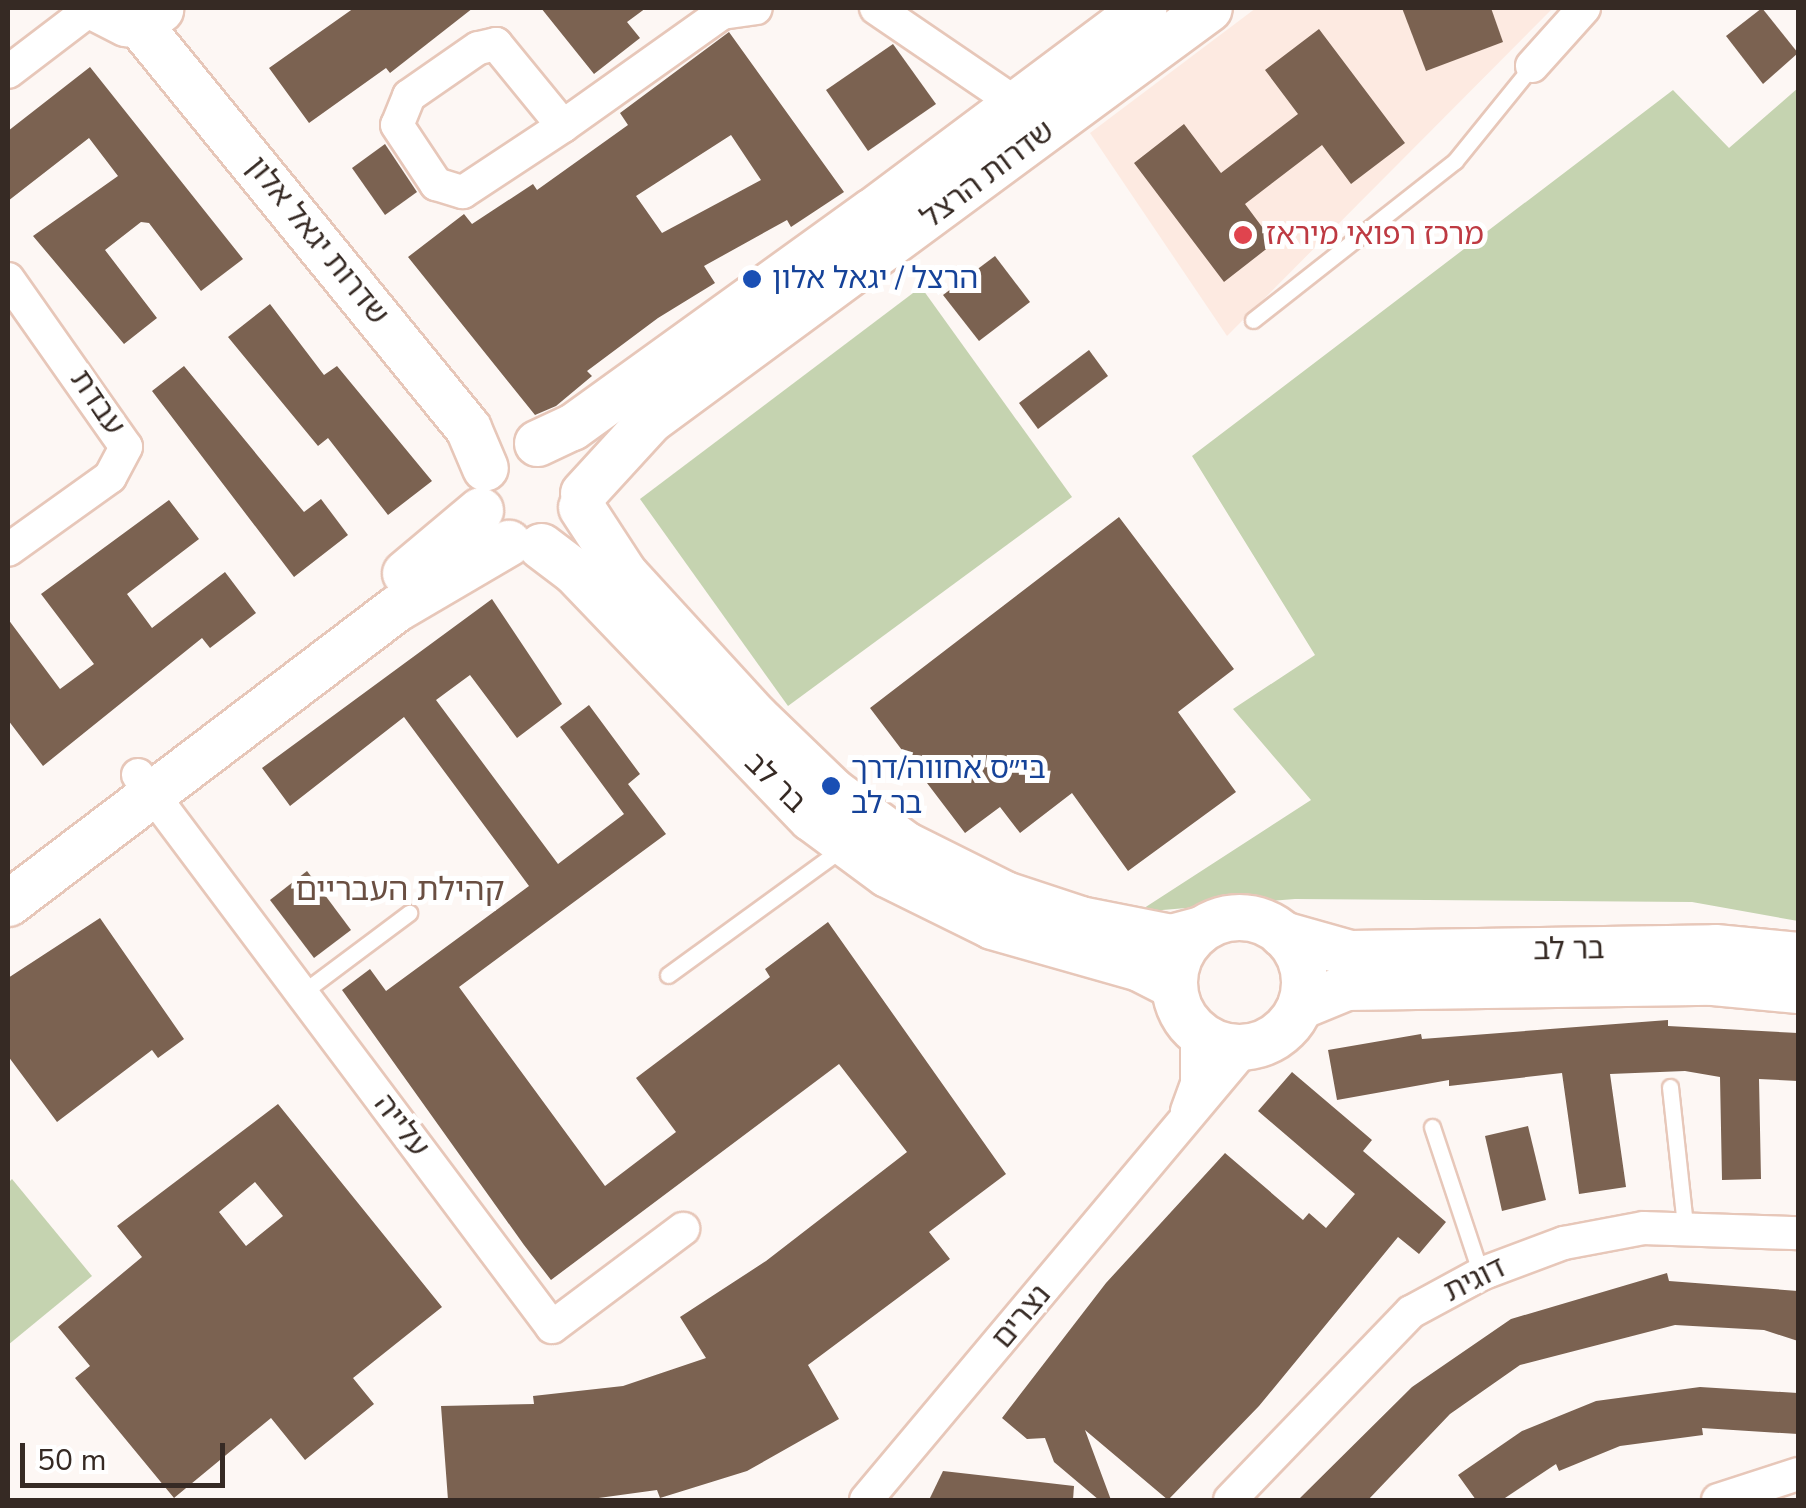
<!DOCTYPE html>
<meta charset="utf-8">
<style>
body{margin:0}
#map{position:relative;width:1806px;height:1508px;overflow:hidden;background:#fdf7f4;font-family:"Nunito Sans","Noto Sans Hebrew",sans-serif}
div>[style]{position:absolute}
.medical>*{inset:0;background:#fdeae1}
.green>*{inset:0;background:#c5d3b0}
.building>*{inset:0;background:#7b6251}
.roads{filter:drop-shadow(2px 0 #e7c7b9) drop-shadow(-2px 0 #e7c7b9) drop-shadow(0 2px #e7c7b9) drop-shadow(0 -2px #e7c7b9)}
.lane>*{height:15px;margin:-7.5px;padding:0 7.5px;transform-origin:7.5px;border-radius:7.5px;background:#fff}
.street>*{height:32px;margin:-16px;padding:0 16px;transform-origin:16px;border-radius:16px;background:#fff}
.secondary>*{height:45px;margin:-22.5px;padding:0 22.5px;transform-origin:22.5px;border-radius:22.5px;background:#fff}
.secondary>.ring{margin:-22.5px;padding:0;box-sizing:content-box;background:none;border:45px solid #fff;border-radius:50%}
.dots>*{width:28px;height:28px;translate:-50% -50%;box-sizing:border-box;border:5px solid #fff;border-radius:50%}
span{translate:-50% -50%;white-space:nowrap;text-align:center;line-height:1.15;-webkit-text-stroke:10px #fff;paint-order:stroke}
.street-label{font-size:30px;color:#362a24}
.health-label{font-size:30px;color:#be3a42}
.left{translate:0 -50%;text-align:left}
.transit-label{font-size:30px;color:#164399}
.neighbourhood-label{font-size:32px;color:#6a4f42}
.frame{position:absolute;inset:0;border:10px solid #362a24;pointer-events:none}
.scale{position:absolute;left:20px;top:1443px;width:205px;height:45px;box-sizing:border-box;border:5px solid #362a24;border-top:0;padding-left:12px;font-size:30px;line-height:35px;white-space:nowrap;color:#362a24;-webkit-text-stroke:8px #fff;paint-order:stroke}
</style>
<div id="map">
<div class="medical">
<div style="clip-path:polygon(1256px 8px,1553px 8px,1227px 336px,1090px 133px)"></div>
</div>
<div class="green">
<div style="clip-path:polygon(1798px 88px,1798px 921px,1692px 902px,1295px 899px,1138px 912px,1311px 800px,1233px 709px,1315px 655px,1192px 456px,1673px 90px,1729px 148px)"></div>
<div style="clip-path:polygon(921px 287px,1072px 497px,788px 706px,640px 499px)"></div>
<div style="clip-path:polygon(12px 1179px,92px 1276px,8px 1345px,8px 1183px)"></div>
</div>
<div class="building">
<div style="clip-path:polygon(354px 8px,473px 8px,390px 73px,386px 68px,309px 123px,269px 68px)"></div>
<div style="clip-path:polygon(541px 8px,646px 8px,627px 22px,640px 38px,594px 74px)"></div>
<div style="clip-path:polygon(1402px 8px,1491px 8px,1503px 42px,1426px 71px)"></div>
<div style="clip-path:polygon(1762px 8px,1798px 53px,1763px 84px,1726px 36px)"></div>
<div style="clip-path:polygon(1319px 29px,1405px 143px,1351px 184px,1322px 145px,1245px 204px,1274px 243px,1224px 282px,1134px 163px,1184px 124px,1221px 173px,1298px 114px,1265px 70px)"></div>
<div style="clip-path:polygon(evenodd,729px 32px,844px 192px,791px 227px,787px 220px,704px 266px,715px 283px,658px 318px,587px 371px,592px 376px,556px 406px,535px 415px,408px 257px,464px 214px,472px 224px,533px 184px,537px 190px,628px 125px,620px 113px,729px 32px,731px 135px,761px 180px,662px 233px,636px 196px,731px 135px)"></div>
<div style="clip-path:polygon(893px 44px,936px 104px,868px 151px,826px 90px)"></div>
<div style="clip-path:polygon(90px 67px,243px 259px,201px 291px,149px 223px,141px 222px,105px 250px,157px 318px,124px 344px,33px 236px,118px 176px,89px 138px,8px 201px,8px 131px)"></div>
<div style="clip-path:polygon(385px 144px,417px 192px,385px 215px,352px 168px)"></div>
<div style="clip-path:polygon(995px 256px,1030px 302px,979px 341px,943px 295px)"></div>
<div style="clip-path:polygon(270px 304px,324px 375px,337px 366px,432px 481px,388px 515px,328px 438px,318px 446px,228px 337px)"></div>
<div style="clip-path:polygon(1089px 350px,1108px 376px,1038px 429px,1019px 403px)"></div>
<div style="clip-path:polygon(184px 366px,304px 512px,321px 499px,348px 535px,294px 577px,152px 391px)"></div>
<div style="clip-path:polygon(169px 500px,199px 539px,127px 594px,152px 628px,225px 572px,256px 613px,210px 648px,202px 638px,43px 766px,8px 720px,8px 619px,60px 689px,94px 664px,41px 594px)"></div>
<div style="clip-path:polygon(1119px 517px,1234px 669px,1178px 712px,1236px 792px,1128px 871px,1072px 793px,1020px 833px,1000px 807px,965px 833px,870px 708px)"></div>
<div style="clip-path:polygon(492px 599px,562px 704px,517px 738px,470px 675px,436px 700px,558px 864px,624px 814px,560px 727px,589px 705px,640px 774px,628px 784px,666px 834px,459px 987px,605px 1186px,676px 1132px,636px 1078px,770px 977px,765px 969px,828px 922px,1006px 1174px,929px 1232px,950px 1259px,808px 1365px,839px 1419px,747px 1471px,660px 1498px,657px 1490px,584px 1500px,448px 1500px,441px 1406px,534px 1404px,533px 1396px,623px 1386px,706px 1358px,680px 1317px,766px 1261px,907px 1152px,839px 1064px,551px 1280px,524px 1245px,342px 990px,370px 969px,386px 991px,529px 886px,404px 717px,290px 806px,262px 768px)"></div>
<div style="clip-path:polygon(307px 871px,351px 930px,314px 958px,270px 900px)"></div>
<div style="clip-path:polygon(100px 918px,184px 1039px,158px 1058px,152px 1050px,57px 1122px,8px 1056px,8px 978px)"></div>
<div style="clip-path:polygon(1668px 1020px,1668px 1026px,1798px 1033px,1798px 1081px,1759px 1079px,1761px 1179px,1722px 1180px,1720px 1077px,1685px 1071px,1610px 1074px,1626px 1187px,1579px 1194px,1562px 1073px,1449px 1086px,1449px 1080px,1337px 1100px,1328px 1050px,1421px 1034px,1422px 1039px)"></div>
<div style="clip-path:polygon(1292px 1072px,1372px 1140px,1363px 1151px,1446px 1222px,1419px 1254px,1398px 1237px,1259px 1406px,1168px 1500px,1085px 1430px,1111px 1500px,1099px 1500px,1054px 1462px,1045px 1438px,1027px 1439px,1002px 1418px,1106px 1283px,1225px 1153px,1303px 1220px,1309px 1213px,1326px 1228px,1355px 1194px,1258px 1111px)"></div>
<div style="clip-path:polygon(evenodd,278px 1104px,442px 1307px,353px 1378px,374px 1404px,305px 1460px,271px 1418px,174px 1498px,75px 1378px,90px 1366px,58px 1327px,142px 1257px,117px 1226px,278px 1104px,255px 1182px,283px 1216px,246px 1246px,219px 1212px,255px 1182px)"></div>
<div style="clip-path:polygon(1528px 1126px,1546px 1200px,1502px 1211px,1485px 1136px)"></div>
<div style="clip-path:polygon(1667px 1273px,1669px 1281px,1798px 1291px,1798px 1341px,1764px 1330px,1675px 1325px,1520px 1365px,1450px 1414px,1368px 1500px,1298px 1500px,1412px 1387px,1511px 1319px)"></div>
<div style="clip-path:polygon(1700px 1387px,1798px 1393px,1798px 1434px,1702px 1428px,1703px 1435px,1620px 1446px,1559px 1471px,1556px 1464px,1502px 1500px,1476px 1500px,1458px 1475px,1522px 1431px,1596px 1401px)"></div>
<div style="clip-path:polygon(943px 1471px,1074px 1486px,1073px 1500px,929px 1500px)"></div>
</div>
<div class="roads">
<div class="lane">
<div style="left:1253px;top:320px;width:257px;rotate:-38.2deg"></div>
<div style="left:1455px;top:161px;width:122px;rotate:-51deg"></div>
<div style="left:668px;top:975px;width:216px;rotate:-36deg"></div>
<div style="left:302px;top:993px;width:134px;rotate:-36.8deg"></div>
<div style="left:1670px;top:1087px;width:140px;rotate:83.8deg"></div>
<div style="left:1432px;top:1127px;width:155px;rotate:71.6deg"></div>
</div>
<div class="street">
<div style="left:876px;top:8px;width:190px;rotate:34.3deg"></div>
<div style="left:1532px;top:66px;width:78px;rotate:-48.1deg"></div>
<div style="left:8px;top:72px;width:106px;rotate:-37.3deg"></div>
<div style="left:563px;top:126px;width:106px;rotate:-129.3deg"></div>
<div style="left:496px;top:44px;width:18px;rotate:167deg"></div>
<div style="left:478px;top:48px;width:84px;rotate:145.2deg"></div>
<div style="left:409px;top:96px;width:31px;rotate:112deg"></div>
<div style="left:397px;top:125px;width:71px;rotate:56.5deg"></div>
<div style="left:436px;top:184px;width:28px;rotate:17deg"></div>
<div style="left:463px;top:192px;width:120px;rotate:-33.4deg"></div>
<div style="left:563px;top:126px;width:195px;rotate:-35.4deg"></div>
<div style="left:722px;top:13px;width:34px;rotate:-8deg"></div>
<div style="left:8px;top:279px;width:205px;rotate:54.9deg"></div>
<div style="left:126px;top:447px;width:34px;rotate:118deg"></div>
<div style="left:110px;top:477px;width:125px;rotate:144.4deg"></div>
<div style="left:138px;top:775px;width:690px;rotate:53.13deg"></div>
<div style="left:552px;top:1327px;width:164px;rotate:-36.8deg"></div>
<div style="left:1187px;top:1111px;width:29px;rotate:-70deg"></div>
<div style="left:1197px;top:1084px;width:51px;rotate:-90deg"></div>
<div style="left:866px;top:1500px;width:591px;rotate:-50.01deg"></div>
<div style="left:1230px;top:1500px;width:261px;rotate:-46.1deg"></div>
<div style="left:1411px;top:1312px;width:80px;rotate:-28.5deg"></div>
<div style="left:1481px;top:1274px;width:89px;rotate:-20.5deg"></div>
<div style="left:1564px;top:1243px;width:81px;rotate:-10.6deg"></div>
<div style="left:1644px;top:1228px;width:154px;rotate:1.9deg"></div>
<div style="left:1718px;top:1500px;width:84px;rotate:-18deg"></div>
</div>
<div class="secondary">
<div style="left:96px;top:8px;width:34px;rotate:27deg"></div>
<div style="left:126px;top:23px;width:37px;rotate:-22deg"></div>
<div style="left:137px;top:22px;width:524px;rotate:50.81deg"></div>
<div style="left:468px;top:428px;width:43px;rotate:67deg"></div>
<div style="left:537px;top:443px;width:38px;rotate:-25deg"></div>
<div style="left:572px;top:427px;width:370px;rotate:-35.8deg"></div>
<div style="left:872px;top:211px;width:339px;rotate:-36.8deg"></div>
<div style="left:583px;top:493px;width:99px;rotate:-47.5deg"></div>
<div style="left:650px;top:420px;width:694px;rotate:-36.39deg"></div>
<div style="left:581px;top:507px;width:79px;rotate:56.9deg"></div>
<div style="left:624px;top:573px;width:195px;rotate:47.5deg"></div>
<div style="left:756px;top:717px;width:107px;rotate:43.9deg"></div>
<div style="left:833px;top:791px;width:89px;rotate:36.4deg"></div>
<div style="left:905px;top:844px;width:112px;rotate:26.6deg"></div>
<div style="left:1005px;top:894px;width:79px;rotate:18.4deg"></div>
<div style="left:1080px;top:919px;width:93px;rotate:11.2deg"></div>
<div style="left:1171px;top:937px;width:31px;rotate:-15deg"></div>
<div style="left:541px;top:546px;width:41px;rotate:37.1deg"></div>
<div style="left:574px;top:571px;width:342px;rotate:46.2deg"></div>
<div style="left:811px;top:818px;width:94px;rotate:36.4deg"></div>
<div style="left:887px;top:874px;width:117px;rotate:26.3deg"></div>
<div style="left:992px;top:926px;width:153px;rotate:15.9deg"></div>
<div style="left:1139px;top:968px;width:38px;rotate:27deg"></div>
<div style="left:405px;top:573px;width:98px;rotate:-40deg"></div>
<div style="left:8px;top:903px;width:488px;rotate:-37.2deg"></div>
<div style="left:397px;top:608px;width:129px;rotate:-30.4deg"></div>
<div class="ring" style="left:1174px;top:917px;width:85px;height:85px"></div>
<div style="left:1282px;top:934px;width:71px;rotate:15.6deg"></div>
<div style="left:1350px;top:953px;width:365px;rotate:-0.9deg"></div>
<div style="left:1715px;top:947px;width:83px;rotate:5.5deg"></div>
<div style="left:1300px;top:1006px;width:50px;rotate:-22.4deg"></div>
<div style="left:1346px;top:987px;width:367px;rotate:-0.8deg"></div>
<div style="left:1713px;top:982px;width:85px;rotate:5.4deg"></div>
</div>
</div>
<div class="dots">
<div style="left:1243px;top:235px;background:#e0444e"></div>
<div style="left:752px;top:279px;background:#1a4fb4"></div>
<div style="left:831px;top:786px;background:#1a4fb4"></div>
</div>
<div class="street-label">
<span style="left:988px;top:175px;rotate:-37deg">שדרות הרצל</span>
<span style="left:317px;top:241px;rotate:51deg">שדרות יגאל אלון</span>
<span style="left:97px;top:403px;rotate:56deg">עבדת</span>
<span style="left:775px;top:783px;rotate:44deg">בר לב</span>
<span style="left:1569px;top:950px;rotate:-1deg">בר לב</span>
<span style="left:401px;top:1126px;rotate:53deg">עלייה</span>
<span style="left:1475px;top:1280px;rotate:-26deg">דוגית</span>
<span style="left:1022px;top:1317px;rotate:-50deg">נצרים</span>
</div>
<div class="health-label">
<span class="left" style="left:1266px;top:235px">מרכז רפואי מיראז</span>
</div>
<div class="transit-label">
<span class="left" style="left:772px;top:279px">הרצל / יגאל אלון</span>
<span class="left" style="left:851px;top:786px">בי״ס אחווה/דרך<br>בר לב</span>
</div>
<div class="neighbourhood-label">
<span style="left:400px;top:890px">קהילת העבריים</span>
</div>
<div class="frame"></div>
<div class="scale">50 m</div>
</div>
